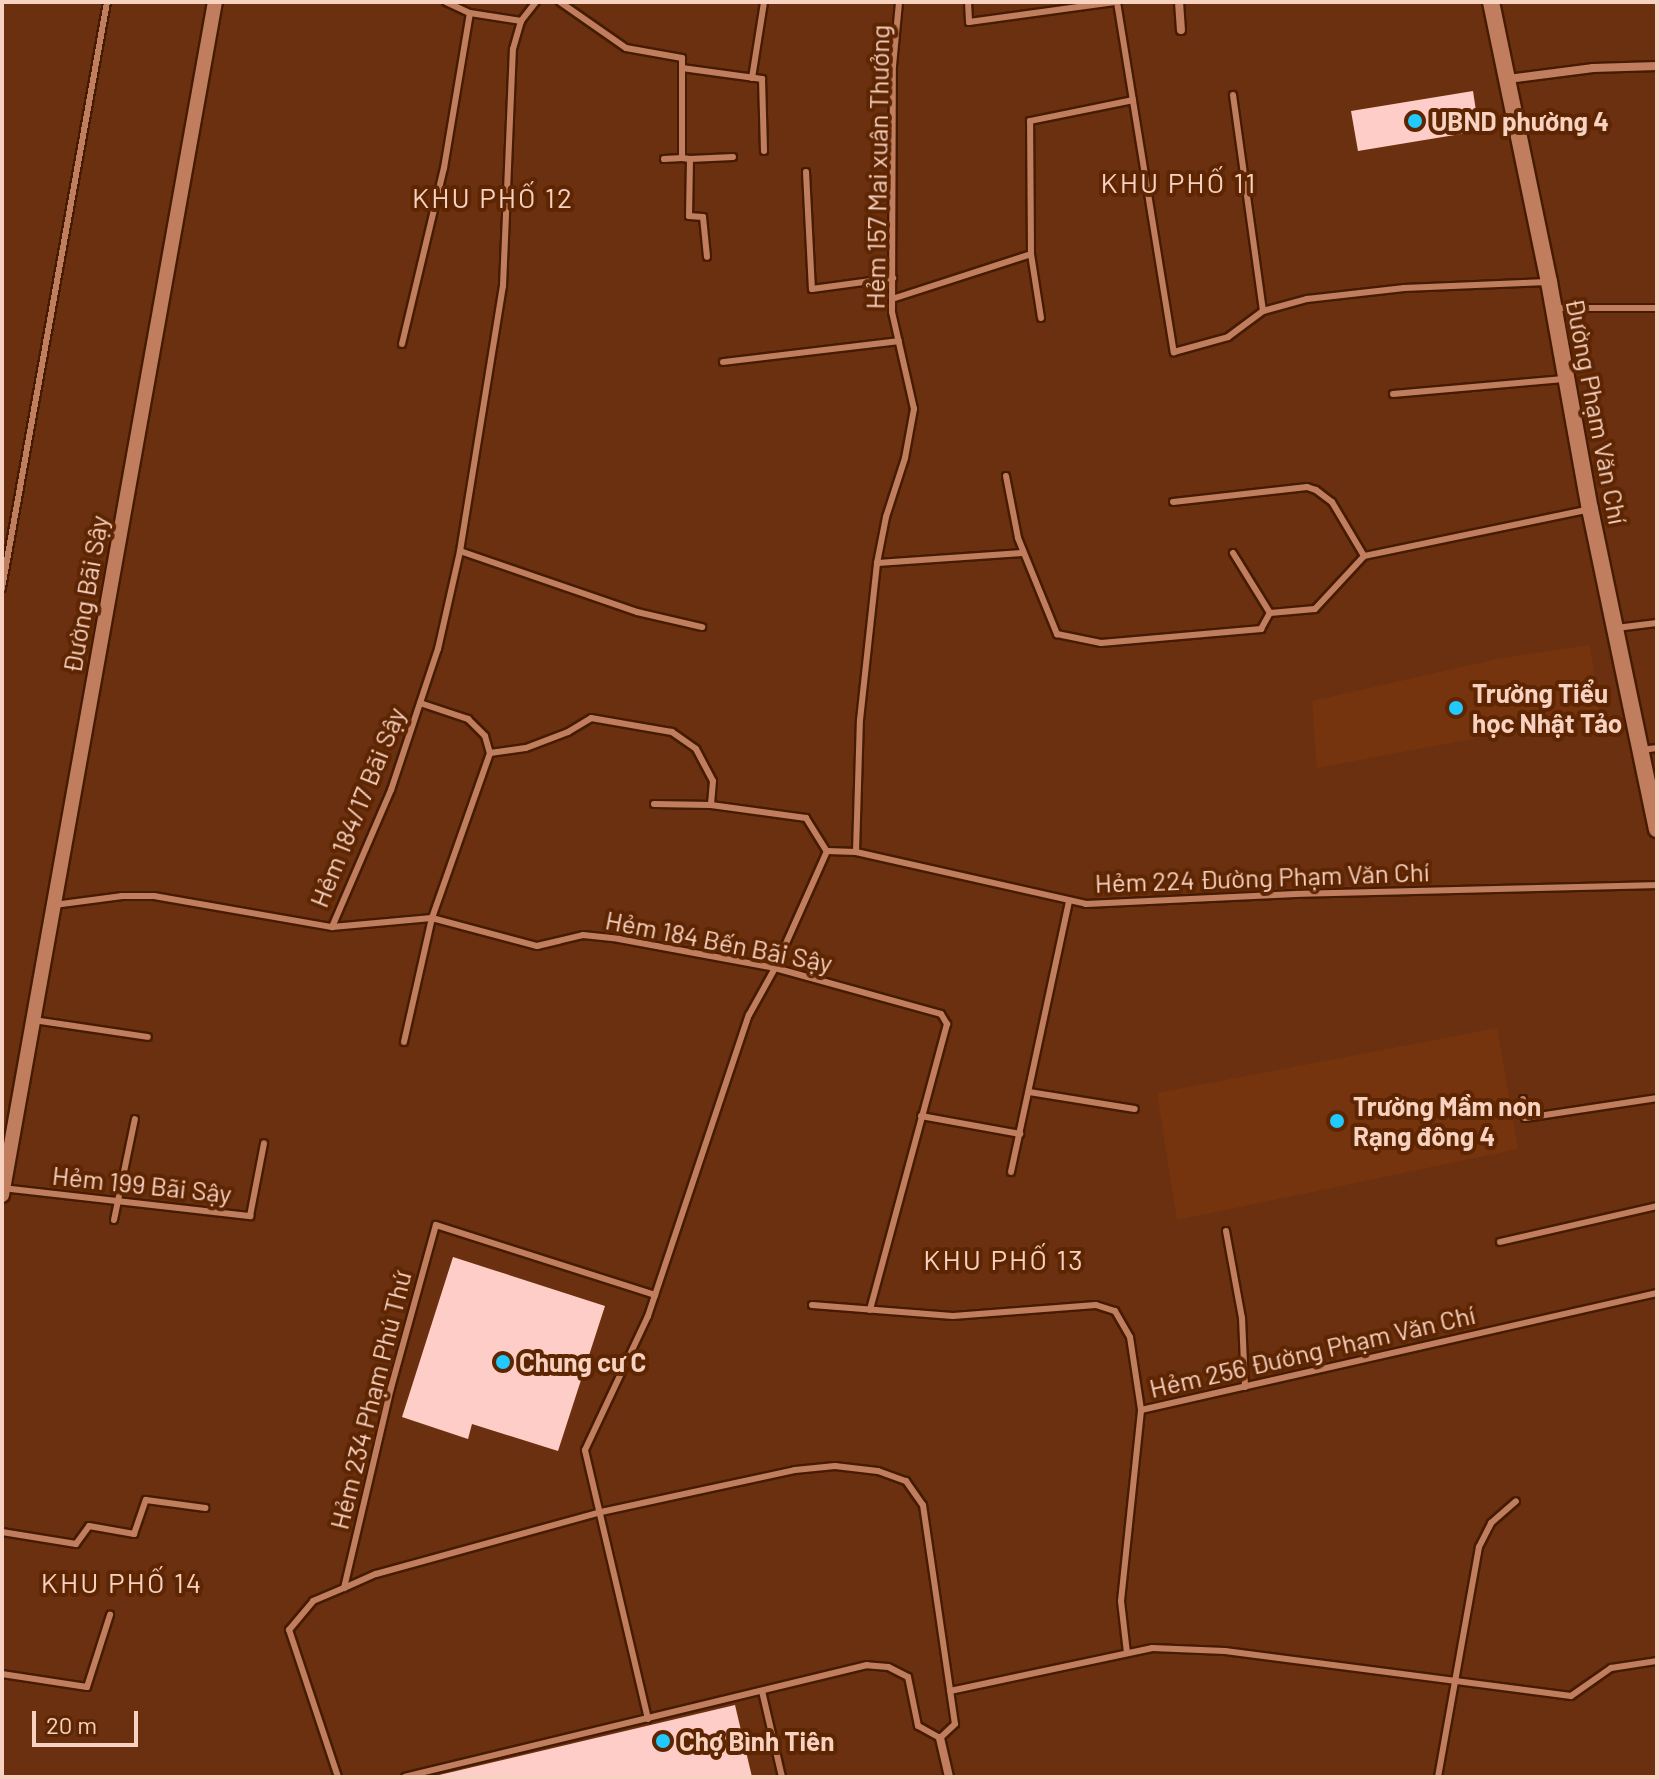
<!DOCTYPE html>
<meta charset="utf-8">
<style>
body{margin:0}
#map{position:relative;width:1659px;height:1779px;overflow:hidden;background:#6a300f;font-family:Barlow,sans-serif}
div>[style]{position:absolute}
.built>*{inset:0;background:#76340e}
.building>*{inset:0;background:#fecdc7}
.roads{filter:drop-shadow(2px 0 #461b03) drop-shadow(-2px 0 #461b03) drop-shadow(0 2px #461b03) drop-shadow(0 -2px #461b03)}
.service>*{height:6px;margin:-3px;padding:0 3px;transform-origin:3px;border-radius:3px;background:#c07e5f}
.minor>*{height:8px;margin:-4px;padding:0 4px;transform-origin:4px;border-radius:4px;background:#c07e5f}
.tertiary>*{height:14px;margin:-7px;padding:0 7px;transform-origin:7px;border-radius:7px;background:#c07e5f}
.secondary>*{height:16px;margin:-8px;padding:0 8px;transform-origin:8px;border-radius:8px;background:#c07e5f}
.dots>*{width:22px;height:22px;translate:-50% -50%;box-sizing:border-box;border:4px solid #5e2502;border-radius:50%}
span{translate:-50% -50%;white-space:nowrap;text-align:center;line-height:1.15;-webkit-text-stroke:8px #5e2502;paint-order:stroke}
.poi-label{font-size:26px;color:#f7d2c1;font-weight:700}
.left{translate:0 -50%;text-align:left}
.street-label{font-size:26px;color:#f7d2c1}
.neighbourhood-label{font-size:28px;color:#f7d2c1;letter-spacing:2px}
.frame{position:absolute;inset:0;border:4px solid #f7d2c1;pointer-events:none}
.scale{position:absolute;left:32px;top:1711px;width:106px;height:36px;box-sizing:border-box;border:4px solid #f7d2c1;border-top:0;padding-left:10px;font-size:24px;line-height:28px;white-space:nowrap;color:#f7d2c1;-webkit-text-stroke:6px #5e2502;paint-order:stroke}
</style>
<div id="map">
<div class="built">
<div style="clip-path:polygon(1590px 645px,1600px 715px,1317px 768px,1312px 701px,1501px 658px)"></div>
<div style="clip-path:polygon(1497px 1028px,1518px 1149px,1177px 1220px,1157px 1093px)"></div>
</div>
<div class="building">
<div style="clip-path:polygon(1473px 91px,1479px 131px,1358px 151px,1351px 111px)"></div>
<div style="clip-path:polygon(453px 1257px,605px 1306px,558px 1451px,472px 1424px,468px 1439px,402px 1417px)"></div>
<div style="clip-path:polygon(735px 1705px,752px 1777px,435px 1777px,435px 1776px)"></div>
</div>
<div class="roads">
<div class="service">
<div style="left:446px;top:2px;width:26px;rotate:25deg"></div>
<div style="left:560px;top:2px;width:80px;rotate:34.9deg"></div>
<div style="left:626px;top:48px;width:57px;rotate:10.1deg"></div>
<div style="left:682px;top:58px;width:100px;rotate:90deg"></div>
<div style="left:682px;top:158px;width:8px;rotate:7deg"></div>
<div style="left:690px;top:159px;width:57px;rotate:91deg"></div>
<div style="left:689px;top:216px;width:14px;rotate:4deg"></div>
<div style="left:703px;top:217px;width:40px;rotate:84.3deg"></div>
<div style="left:968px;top:2px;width:20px;rotate:87deg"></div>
<div style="left:969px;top:22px;width:147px;rotate:-7.8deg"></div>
<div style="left:1117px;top:2px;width:355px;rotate:80.8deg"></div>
<div style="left:1174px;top:352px;width:56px;rotate:-15.5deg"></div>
<div style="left:1228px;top:337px;width:44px;rotate:-36.6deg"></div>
<div style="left:1263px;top:311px;width:46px;rotate:-15.3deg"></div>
<div style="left:1307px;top:299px;width:98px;rotate:-6.5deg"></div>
<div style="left:1404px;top:288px;width:143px;rotate:-2.4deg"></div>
<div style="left:682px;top:68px;width:81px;rotate:7.8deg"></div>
<div style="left:762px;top:79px;width:72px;rotate:88.4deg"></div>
<div style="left:752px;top:78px;width:77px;rotate:-81deg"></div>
<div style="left:1233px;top:95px;width:218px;rotate:82.1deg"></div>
<div style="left:664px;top:159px;width:18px;rotate:-3deg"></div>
<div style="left:690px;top:159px;width:43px;rotate:-2.7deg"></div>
<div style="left:806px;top:172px;width:117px;rotate:87.1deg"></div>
<div style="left:812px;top:289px;width:82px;rotate:-7.7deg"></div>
<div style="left:892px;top:299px;width:146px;rotate:-17.9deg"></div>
<div style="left:1557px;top:308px;width:100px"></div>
<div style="left:1041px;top:318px;width:65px;rotate:-98.9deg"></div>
<div style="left:1031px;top:254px;width:133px;rotate:-90.4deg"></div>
<div style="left:1030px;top:121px;width:105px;rotate:-11.5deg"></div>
<div style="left:402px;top:344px;width:181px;rotate:-76.6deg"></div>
<div style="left:444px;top:168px;width:157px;rotate:-80.5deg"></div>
<div style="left:470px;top:13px;width:52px;rotate:8.9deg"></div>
<div style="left:723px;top:362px;width:177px;rotate:-6.8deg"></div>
<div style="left:1393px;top:394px;width:174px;rotate:-5deg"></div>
<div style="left:1006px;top:476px;width:63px;rotate:79deg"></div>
<div style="left:1018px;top:538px;width:104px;rotate:67.9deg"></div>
<div style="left:1057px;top:634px;width:45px;rotate:11.6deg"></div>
<div style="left:1101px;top:643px;width:161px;rotate:-5deg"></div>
<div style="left:1261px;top:629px;width:18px;rotate:-61deg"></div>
<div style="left:1173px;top:502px;width:135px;rotate:-6.4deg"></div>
<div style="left:1307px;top:487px;width:9px;rotate:18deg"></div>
<div style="left:1316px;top:490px;width:20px;rotate:37deg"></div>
<div style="left:1332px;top:502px;width:63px;rotate:59.3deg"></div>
<div style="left:460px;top:551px;width:187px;rotate:19deg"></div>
<div style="left:637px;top:612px;width:67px;rotate:13deg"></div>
<div style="left:1233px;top:553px;width:70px;rotate:58.3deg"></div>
<div style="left:877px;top:563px;width:146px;rotate:-3.9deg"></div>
<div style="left:2px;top:588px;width:595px;rotate:-79.84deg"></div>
<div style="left:1270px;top:613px;width:45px;rotate:-5.1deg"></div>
<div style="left:1315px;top:609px;width:72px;rotate:-47.2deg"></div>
<div style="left:1364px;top:556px;width:231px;rotate:-11.7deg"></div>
<div style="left:1616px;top:628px;width:41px;rotate:-7deg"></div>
<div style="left:420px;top:703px;width:51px;rotate:18.4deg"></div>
<div style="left:468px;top:719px;width:24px;rotate:45deg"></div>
<div style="left:485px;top:736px;width:18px;rotate:74deg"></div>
<div style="left:490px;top:753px;width:36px;rotate:-8deg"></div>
<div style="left:526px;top:748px;width:45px;rotate:-20.9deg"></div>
<div style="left:568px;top:732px;width:27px;rotate:-31deg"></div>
<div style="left:591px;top:718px;width:82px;rotate:9.8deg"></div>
<div style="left:672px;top:732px;width:29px;rotate:35deg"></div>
<div style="left:696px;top:749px;width:36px;rotate:62deg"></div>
<div style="left:713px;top:781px;width:24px;rotate:95deg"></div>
<div style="left:1642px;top:750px;width:15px;rotate:-8deg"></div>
<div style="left:654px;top:804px;width:57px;rotate:1deg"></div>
<div style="left:711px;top:805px;width:96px;rotate:7.8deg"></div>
<div style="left:806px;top:818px;width:39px;rotate:58deg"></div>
<div style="left:827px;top:851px;width:29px;rotate:2deg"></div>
<div style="left:856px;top:852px;width:236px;rotate:12.7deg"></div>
<div style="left:1086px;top:904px;width:210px;rotate:-2.7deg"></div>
<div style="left:1296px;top:894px;width:361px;rotate:-1.4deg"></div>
<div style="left:856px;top:852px;width:132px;rotate:-88.3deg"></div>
<div style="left:860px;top:720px;width:158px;rotate:-83.8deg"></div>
<div style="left:877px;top:563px;width:47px;rotate:-78.9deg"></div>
<div style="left:886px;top:517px;width:62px;rotate:-72.1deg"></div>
<div style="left:905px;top:458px;width:50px;rotate:-79.6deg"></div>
<div style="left:914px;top:409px;width:99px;rotate:-102.8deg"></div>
<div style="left:892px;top:312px;width:246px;rotate:-89.8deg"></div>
<div style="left:893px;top:66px;width:64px;rotate:-84.6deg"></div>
<div style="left:54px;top:905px;width:69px;rotate:-7.5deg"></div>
<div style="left:122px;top:896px;width:32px"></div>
<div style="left:154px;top:896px;width:181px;rotate:9.9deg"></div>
<div style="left:332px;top:927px;width:100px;rotate:-5.1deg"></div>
<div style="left:432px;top:918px;width:109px;rotate:14.9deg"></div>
<div style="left:537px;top:946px;width:47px;rotate:-13.4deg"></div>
<div style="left:583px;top:935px;width:36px;rotate:6deg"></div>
<div style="left:619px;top:939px;width:159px;rotate:10.5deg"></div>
<div style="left:775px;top:968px;width:172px;rotate:15.5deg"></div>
<div style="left:941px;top:1014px;width:12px;rotate:59deg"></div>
<div style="left:947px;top:1024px;width:296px;rotate:105.1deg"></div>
<div style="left:332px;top:927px;width:149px;rotate:-66.7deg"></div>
<div style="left:391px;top:790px;width:149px;rotate:-71.6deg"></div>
<div style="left:438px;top:649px;width:100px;rotate:-77.3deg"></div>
<div style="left:460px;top:551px;width:268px;rotate:-80.8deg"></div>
<div style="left:503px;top:286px;width:237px;rotate:-87.6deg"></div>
<div style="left:513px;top:49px;width:29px;rotate:-74deg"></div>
<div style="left:521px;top:21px;width:24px;rotate:-52deg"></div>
<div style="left:33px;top:1020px;width:116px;rotate:8.4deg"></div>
<div style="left:404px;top:1042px;width:127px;rotate:-77.3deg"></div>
<div style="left:432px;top:918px;width:175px;rotate:-70.6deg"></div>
<div style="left:1029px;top:1092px;width:107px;rotate:9.1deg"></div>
<div style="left:1523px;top:1099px;width:19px;rotate:84deg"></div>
<div style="left:1525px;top:1118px;width:134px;rotate:-8.6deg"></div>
<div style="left:921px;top:1116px;width:101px;rotate:10.3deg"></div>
<div style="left:1011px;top:1172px;width:277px;rotate:-77.9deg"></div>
<div style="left:3px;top:1188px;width:249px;rotate:6.5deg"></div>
<div style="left:250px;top:1216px;width:74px;rotate:-79.1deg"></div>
<div style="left:114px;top:1220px;width:103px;rotate:-78.3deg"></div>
<div style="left:1226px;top:1231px;width:88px;rotate:79.6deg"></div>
<div style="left:1242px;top:1318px;width:69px;rotate:87.5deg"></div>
<div style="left:1500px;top:1242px;width:161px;rotate:-12.9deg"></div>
<div style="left:812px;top:1305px;width:141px;rotate:4.5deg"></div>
<div style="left:953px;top:1316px;width:143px;rotate:-4.4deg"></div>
<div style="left:1096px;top:1305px;width:20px;rotate:18deg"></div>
<div style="left:1115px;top:1311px;width:30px;rotate:60deg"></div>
<div style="left:1130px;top:1337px;width:74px;rotate:81.4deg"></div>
<div style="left:1141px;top:1410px;width:529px;rotate:-12.78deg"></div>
<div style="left:2px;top:1532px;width:75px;rotate:9.2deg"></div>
<div style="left:76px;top:1544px;width:22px;rotate:-54deg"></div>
<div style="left:89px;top:1526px;width:46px;rotate:10.1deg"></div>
<div style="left:134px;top:1534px;width:36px;rotate:-71deg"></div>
<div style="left:146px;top:1500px;width:60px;rotate:7.7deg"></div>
<div style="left:344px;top:1588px;width:35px;rotate:-24deg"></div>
<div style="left:376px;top:1574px;width:233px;rotate:-15.4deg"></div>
<div style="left:601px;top:1512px;width:198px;rotate:-12.2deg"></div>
<div style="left:795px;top:1470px;width:40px;rotate:-5.7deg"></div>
<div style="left:835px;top:1466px;width:43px;rotate:6.6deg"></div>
<div style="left:878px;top:1471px;width:30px;rotate:20deg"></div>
<div style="left:906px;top:1481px;width:29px;rotate:55deg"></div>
<div style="left:923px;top:1505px;width:221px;rotate:81.7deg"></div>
<div style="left:955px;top:1724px;width:21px;rotate:137deg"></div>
<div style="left:940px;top:1738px;width:25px;rotate:-151deg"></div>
<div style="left:918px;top:1726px;width:50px;rotate:-101.5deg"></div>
<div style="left:908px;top:1677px;width:22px;rotate:-153deg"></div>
<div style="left:888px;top:1667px;width:21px;rotate:-175deg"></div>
<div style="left:867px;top:1665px;width:475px;rotate:166.4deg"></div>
<div style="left:1127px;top:1653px;width:52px;rotate:-96.6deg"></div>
<div style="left:1121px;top:1601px;width:192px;rotate:-84deg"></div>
<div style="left:2px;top:1674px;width:86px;rotate:8.7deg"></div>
<div style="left:87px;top:1687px;width:76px;rotate:-72.3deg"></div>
<div style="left:762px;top:1691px;width:88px;rotate:76.9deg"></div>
<div style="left:950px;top:1691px;width:207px;rotate:-12deg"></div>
<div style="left:1152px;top:1648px;width:73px;rotate:2.4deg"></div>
<div style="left:1225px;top:1651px;width:349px;rotate:7.4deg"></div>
<div style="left:1571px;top:1696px;width:49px;rotate:-35deg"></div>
<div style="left:1611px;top:1668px;width:47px;rotate:-8.7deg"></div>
<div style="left:648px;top:1719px;width:276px;rotate:-103.2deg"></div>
<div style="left:585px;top:1450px;width:148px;rotate:-64.8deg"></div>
<div style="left:648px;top:1316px;width:317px;rotate:-71.5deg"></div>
<div style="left:749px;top:1015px;width:54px;rotate:-61deg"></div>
<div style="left:775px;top:968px;width:128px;rotate:-66deg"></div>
<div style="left:338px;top:1777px;width:155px;rotate:-108.4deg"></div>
<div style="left:289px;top:1630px;width:38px;rotate:-50deg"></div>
<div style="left:313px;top:1601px;width:34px;rotate:-23deg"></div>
<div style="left:344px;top:1588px;width:205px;rotate:-76.8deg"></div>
<div style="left:391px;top:1388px;width:169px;rotate:-74.6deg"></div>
<div style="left:436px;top:1225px;width:230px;rotate:17.7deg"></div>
<div style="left:1438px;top:1777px;width:234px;rotate:-79.9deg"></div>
<div style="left:1479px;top:1547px;width:27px;rotate:-63deg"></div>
<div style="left:1491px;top:1523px;width:33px;rotate:-41deg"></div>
</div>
<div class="minor">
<div style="left:1179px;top:2px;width:28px;rotate:86deg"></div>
<div style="left:1508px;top:79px;width:86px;rotate:-7.4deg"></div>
<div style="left:1593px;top:68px;width:64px;rotate:-1.8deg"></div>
<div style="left:940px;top:1738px;width:40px;rotate:77deg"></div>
</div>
<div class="tertiary">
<div style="left:2px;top:1195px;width:1212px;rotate:-79.88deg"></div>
</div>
<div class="secondary">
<div style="left:1491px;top:2px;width:286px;rotate:78.3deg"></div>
<div style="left:1549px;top:282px;width:231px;rotate:79.8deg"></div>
<div style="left:1590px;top:509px;width:327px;rotate:78.2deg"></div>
</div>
</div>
<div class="dots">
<div style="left:1415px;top:121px;background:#21c9fd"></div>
<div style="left:1456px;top:708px;background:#21c9fd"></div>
<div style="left:1337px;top:1121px;background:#21c9fd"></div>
<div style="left:503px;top:1362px;background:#21c9fd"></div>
<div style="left:663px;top:1741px;background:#21c9fd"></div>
</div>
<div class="poi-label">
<span class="left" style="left:1431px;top:121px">UBND phường 4</span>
<span class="left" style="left:1472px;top:708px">Trường Tiểu<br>học Nhật Tảo</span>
<span class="left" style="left:1353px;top:1121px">Trường Mầm non<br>Rạng đông 4</span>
<span class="left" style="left:519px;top:1362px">Chung cư C</span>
<span class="left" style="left:679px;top:1741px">Chợ Bình Tiên</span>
</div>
<div class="street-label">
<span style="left:877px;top:167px;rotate:-89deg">Hẻm 157 Mai xuân Thưởng</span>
<span style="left:1597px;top:411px;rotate:79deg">Đường Phạm Văn Chí</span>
<span style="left:85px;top:594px;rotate:-80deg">Đường Bãi Sậy</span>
<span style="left:357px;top:807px;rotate:-68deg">Hẻm 184/17 Bãi Sậy</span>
<span style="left:1262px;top:877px;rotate:-2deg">Hẻm 224 Đường Phạm Văn Chí</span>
<span style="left:719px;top:941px;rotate:11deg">Hẻm 184 Bến Bãi Sậy</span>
<span style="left:142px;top:1184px;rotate:6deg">Hẻm 199 Bãi Sậy</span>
<span style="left:1312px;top:1351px;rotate:-13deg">Hẻm 256 Đường Phạm Văn Chí</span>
<span style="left:370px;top:1400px;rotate:-76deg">Hẻm 234 Phạm Phú Thứ</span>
</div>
<div class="neighbourhood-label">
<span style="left:1179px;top:182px">KHU PHỐ 11</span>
<span style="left:493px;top:197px">KHU PHỐ 12</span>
<span style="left:1004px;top:1259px">KHU PHỐ 13</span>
<span style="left:122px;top:1582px">KHU PHỐ 14</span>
</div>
<div class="frame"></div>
<div class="scale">20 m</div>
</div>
